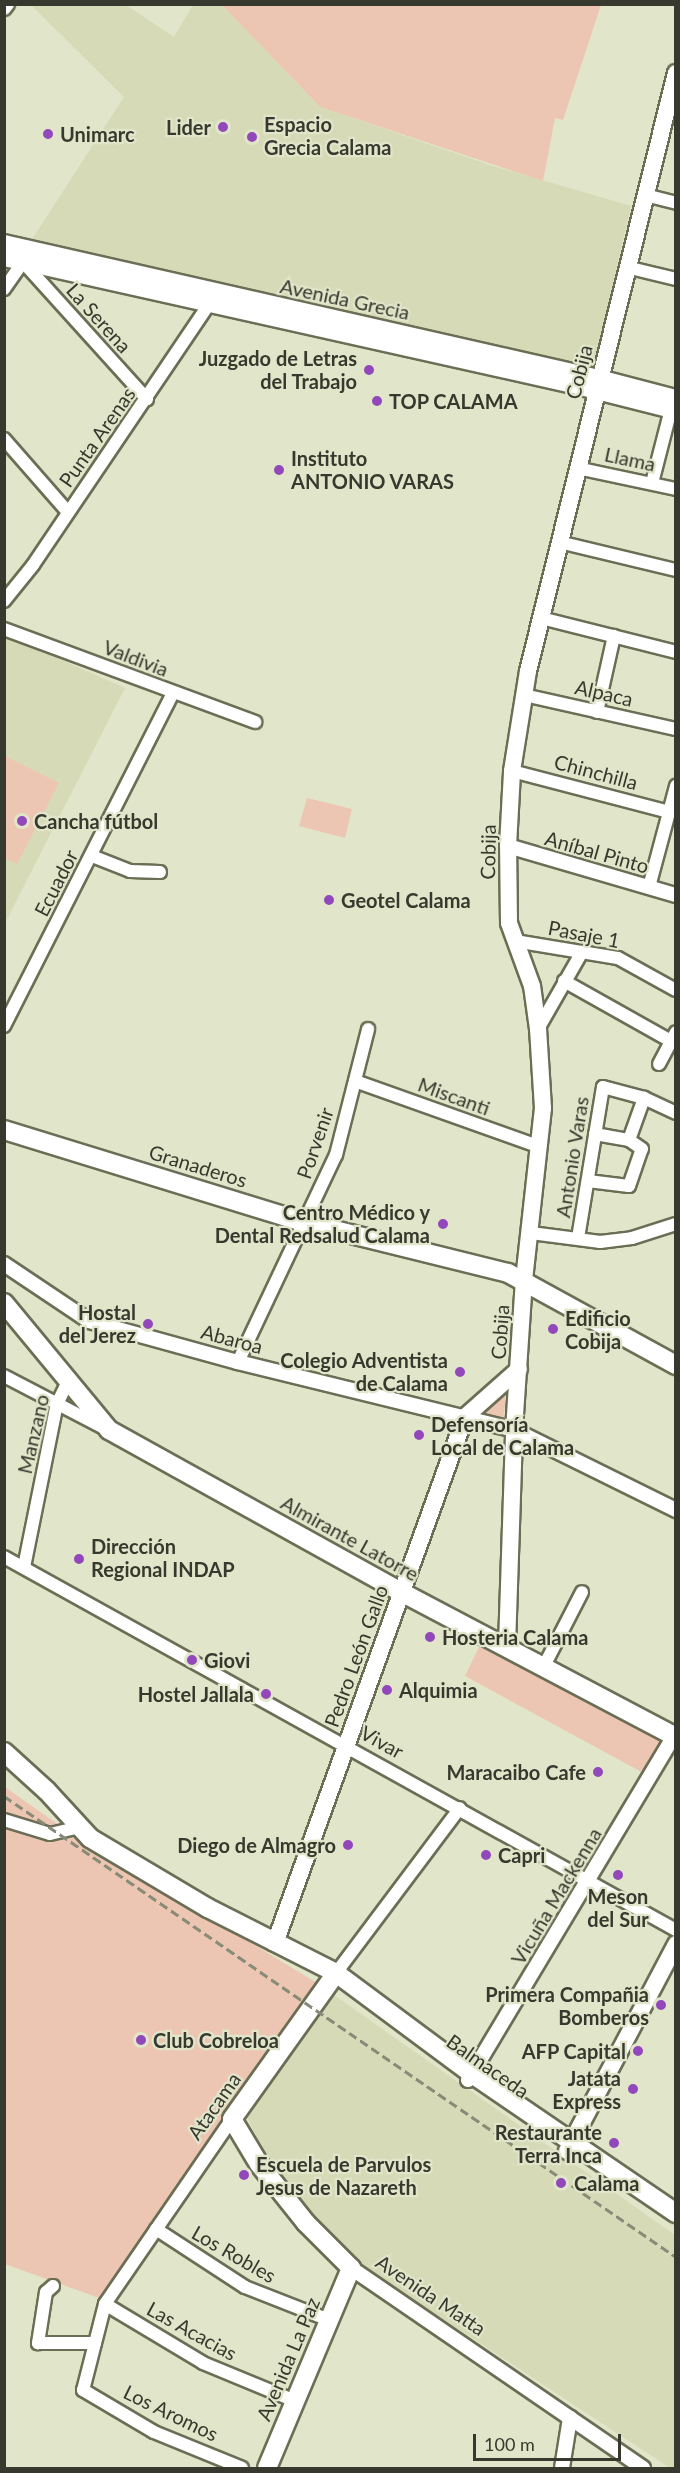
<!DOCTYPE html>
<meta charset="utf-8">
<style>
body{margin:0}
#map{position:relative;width:680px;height:2473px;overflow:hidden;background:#e1e5c9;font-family:Lato,sans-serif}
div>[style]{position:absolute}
.built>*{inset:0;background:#d6dab7}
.green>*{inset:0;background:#edc6b3}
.roads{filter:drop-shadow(2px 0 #6b6e55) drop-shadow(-2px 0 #6b6e55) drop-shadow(0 2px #6b6e55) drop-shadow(0 -2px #6b6e55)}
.minor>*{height:12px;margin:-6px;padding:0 6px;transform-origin:6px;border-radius:6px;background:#fff}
.tertiary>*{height:14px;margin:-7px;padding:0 7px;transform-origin:7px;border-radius:7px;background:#fff}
.secondary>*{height:16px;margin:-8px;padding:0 8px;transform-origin:8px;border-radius:8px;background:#fff}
.primary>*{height:18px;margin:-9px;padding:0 9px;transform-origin:9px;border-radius:9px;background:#fff}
.rail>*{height:3px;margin-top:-1.5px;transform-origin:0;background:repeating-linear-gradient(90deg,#888b78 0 9px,transparent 0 13.5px)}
.dots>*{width:16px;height:16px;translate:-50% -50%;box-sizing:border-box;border:3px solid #e1e5c9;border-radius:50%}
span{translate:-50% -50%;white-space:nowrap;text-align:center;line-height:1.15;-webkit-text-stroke:4.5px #e1e5c9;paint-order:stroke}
.poi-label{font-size:20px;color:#37392e;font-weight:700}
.left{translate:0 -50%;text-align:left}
.right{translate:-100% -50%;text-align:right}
.street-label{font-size:20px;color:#37392e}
.frame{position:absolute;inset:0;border:6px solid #37392e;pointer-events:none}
.scale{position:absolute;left:473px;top:2434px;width:148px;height:27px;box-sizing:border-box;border:3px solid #37392e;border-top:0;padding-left:8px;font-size:18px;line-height:21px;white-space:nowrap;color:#37392e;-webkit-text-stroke:4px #e1e5c9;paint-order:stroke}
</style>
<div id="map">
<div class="built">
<div style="clip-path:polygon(31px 5px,126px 5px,174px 37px,193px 5px,222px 5px,320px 107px,493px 166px,631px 206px,594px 364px,588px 369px,29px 244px,124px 97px)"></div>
<div style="clip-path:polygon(5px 635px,125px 688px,5px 923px)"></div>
<div style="clip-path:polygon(334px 1995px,675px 2235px,675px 2468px,670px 2468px,355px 2261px,315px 2222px,267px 2158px,245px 2113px)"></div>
</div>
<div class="green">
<div style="clip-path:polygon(222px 5px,601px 5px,563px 120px,555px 118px,543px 181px,320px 107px)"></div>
<div style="clip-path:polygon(5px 756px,59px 783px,17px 864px,5px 858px)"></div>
<div style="clip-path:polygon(307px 798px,352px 809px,345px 838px,299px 826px)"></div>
<div style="clip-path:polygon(506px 1393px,503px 1423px,477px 1414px)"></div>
<div style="clip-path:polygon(483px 1639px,669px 1737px,647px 1775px,465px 1676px)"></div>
<div style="clip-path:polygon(5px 1787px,73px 1835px,317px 1983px,99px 2298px,5px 2264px)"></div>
</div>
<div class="roads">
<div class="minor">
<div style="left:645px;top:195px;width:32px;rotate:14deg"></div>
<div style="left:23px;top:262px;width:185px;rotate:47.9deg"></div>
<div style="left:626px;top:267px;width:51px;rotate:13.5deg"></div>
<div style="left:4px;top:289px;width:33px;rotate:-55deg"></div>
<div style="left:23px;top:262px;width:4px;rotate:-27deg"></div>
<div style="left:4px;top:439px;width:97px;rotate:48.8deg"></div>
<div style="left:577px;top:468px;width:101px;rotate:12deg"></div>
<div style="left:652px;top:483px;width:76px;rotate:-75.6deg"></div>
<div style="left:559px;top:542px;width:120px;rotate:13.5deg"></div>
<div style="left:4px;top:601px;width:46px;rotate:-51.1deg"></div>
<div style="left:33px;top:565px;width:322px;rotate:-56deg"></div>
<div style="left:541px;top:618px;width:139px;rotate:14.1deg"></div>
<div style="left:4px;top:629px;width:268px;rotate:20.3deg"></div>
<div style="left:524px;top:695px;width:156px;rotate:12.6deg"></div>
<div style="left:597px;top:712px;width:78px;rotate:-77.4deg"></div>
<div style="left:512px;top:771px;width:162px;rotate:14.6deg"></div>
<div style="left:92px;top:856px;width:41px;rotate:21.5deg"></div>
<div style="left:130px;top:871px;width:30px;rotate:2deg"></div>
<div style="left:649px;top:887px;width:105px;rotate:-75deg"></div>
<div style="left:515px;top:941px;width:104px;rotate:9.4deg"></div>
<div style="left:618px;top:958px;width:66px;rotate:28.9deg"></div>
<div style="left:564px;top:981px;width:123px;rotate:29.3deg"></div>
<div style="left:4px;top:1026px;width:373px;rotate:-63.1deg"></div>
<div style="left:538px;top:1029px;width:89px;rotate:-60.3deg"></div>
<div style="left:659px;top:1064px;width:36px;rotate:-62deg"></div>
<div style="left:355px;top:1081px;width:196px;rotate:19.6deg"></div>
<div style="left:595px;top:1134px;width:35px;rotate:10deg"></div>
<div style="left:588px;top:1181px;width:41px;rotate:7deg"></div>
<div style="left:629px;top:1186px;width:39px;rotate:-71deg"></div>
<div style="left:642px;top:1149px;width:16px;rotate:-145deg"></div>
<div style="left:629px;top:1140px;width:45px;rotate:-70.3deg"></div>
<div style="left:531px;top:1233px;width:70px;rotate:7.4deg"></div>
<div style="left:600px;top:1242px;width:32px;rotate:-7deg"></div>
<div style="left:632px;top:1238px;width:46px;rotate:-17.7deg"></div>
<div style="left:578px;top:1238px;width:153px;rotate:-80.6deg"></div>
<div style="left:603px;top:1087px;width:42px;rotate:15deg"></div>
<div style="left:644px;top:1098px;width:35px;rotate:25deg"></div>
<div style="left:238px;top:1362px;width:229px;rotate:-64.7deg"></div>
<div style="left:336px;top:1155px;width:130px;rotate:-75.7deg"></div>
<div style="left:4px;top:1376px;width:110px;rotate:27.5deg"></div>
<div style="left:4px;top:1557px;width:769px;rotate:29.03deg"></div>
<div style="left:24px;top:1567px;width:166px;rotate:-78.6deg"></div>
<div style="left:57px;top:1404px;width:25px;rotate:-64deg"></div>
<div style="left:544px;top:1666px;width:83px;rotate:-62.8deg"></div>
<div style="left:4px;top:1820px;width:48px;rotate:16.9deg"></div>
<div style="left:50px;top:1834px;width:31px;rotate:-13deg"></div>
<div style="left:336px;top:1973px;width:206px;rotate:-53.1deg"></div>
<div style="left:232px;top:2119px;width:224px;rotate:124.5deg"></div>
<div style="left:105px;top:2304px;width:89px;rotate:104.3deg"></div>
<div style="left:83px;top:2390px;width:82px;rotate:30.6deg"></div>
<div style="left:154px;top:2432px;width:95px;rotate:22.2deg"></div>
<div style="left:156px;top:2229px;width:106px;rotate:33.1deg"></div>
<div style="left:245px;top:2287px;width:90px;rotate:21.4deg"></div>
<div style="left:53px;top:2286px;width:9px;rotate:139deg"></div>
<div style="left:46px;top:2292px;width:52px;rotate:98.9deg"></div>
<div style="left:38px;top:2343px;width:57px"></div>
<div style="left:105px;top:2304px;width:114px;rotate:31deg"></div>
<div style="left:203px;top:2363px;width:100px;rotate:22.4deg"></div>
</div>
<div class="tertiary">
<div style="left:4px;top:8px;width:5px;rotate:-53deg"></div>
<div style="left:508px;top:846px;width:175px;rotate:16.3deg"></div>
<div style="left:4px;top:1264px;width:102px;rotate:33.8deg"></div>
<div style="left:89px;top:1321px;width:155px;rotate:15.4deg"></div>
<div style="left:238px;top:1362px;width:284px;rotate:13.8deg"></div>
<div style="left:514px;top:1430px;width:181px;rotate:26.3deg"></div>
<div style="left:468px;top:2080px;width:405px;rotate:-59.1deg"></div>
<div style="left:351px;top:2268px;width:354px;rotate:34.4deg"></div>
<div style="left:562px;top:2468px;width:51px;rotate:-80.9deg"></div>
</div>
<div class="secondary">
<div style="left:4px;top:243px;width:610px;rotate:12.78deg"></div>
<div style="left:599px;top:378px;width:80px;rotate:14.6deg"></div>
<div style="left:4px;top:258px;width:587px;rotate:12.59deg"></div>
<div style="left:577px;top:386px;width:102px;rotate:14.2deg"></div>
<div style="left:507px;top:1646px;width:216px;rotate:-88.1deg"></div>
<div style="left:514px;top:1430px;width:150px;rotate:-86.2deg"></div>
<div style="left:524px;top:1280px;width:173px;rotate:-83.7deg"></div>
<div style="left:543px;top:1108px;width:79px;rotate:-93.6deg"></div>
<div style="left:538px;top:1029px;width:43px;rotate:-97.9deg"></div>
<div style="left:532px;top:986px;width:67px;rotate:-110.1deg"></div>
<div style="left:509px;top:923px;width:77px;rotate:-90.7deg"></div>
<div style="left:508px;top:846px;width:75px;rotate:-86.9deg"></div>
<div style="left:512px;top:771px;width:101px;rotate:-80.9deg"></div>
<div style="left:528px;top:671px;width:616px;rotate:-76.1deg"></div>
<div style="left:275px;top:1943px;width:559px;rotate:-70.14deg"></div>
<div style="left:465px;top:1417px;width:72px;rotate:-41.6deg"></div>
<div style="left:567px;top:2151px;width:234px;rotate:-62.2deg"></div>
</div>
<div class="primary">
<div style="left:4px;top:1130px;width:316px;rotate:17.1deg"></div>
<div style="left:306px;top:1223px;width:208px;rotate:13.9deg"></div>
<div style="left:508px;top:1273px;width:192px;rotate:28.7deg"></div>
<div style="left:4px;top:1303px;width:165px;rotate:50.4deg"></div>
<div style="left:109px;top:1430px;width:334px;rotate:29deg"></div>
<div style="left:401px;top:1592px;width:311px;rotate:27.8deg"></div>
<div style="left:4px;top:1752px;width:58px;rotate:42.2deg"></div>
<div style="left:47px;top:1791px;width:64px;rotate:47.5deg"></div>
<div style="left:90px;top:1838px;width:137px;rotate:30.7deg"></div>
<div style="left:208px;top:1908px;width:144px;rotate:26.9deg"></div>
<div style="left:336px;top:1973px;width:169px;rotate:36.6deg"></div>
<div style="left:472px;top:2074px;width:247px;rotate:34.3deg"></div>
<div style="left:267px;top:2468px;width:217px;rotate:-67.2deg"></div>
<div style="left:351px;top:2268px;width:64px;rotate:-135deg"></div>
<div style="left:306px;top:2223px;width:75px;rotate:-128.5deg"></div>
<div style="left:259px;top:2164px;width:52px;rotate:-121deg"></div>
<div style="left:232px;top:2119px;width:179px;rotate:-54.5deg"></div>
</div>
</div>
<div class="rail">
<div style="left:4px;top:1796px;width:815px;rotate:34.45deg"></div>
</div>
<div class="dots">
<div style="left:223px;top:127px;background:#9248ba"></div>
<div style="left:48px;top:134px;background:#9248ba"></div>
<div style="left:252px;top:137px;background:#9248ba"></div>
<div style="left:369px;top:370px;background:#9248ba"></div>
<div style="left:377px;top:401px;background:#9248ba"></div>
<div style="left:279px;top:470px;background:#9248ba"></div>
<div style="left:22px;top:821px;background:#9248ba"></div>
<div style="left:329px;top:900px;background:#9248ba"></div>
<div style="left:443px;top:1224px;background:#9248ba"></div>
<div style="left:148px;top:1324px;background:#9248ba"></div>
<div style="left:553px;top:1329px;background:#9248ba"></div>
<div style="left:460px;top:1372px;background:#9248ba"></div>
<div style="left:419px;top:1435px;background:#9248ba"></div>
<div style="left:79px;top:1559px;background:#9248ba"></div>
<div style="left:430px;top:1637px;background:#9248ba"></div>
<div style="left:192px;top:1660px;background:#9248ba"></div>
<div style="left:387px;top:1690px;background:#9248ba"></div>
<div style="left:266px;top:1694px;background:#9248ba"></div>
<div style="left:598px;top:1772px;background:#9248ba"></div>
<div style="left:348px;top:1845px;background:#9248ba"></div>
<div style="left:486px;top:1855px;background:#9248ba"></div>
<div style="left:618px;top:1875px;background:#9248ba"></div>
<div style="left:661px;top:2005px;background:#9248ba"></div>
<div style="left:141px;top:2040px;background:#9248ba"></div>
<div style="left:638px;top:2051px;background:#9248ba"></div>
<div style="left:633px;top:2089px;background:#9248ba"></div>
<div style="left:614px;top:2143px;background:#9248ba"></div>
<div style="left:244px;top:2175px;background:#9248ba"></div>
<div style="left:561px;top:2183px;background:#9248ba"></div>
</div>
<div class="poi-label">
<span class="left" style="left:264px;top:136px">Espacio<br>Grecia Calama</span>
<span class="right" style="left:211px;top:127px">Lider</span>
<span class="left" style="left:60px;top:134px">Unimarc</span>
<span class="right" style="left:357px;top:370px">Juzgado de Letras<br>del Trabajo</span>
<span class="left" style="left:389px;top:401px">TOP CALAMA</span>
<span class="left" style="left:291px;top:470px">Instituto<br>ANTONIO VARAS</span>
<span class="left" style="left:34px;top:821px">Cancha fútbol</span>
<span class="left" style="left:341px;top:900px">Geotel Calama</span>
<span class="right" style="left:430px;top:1224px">Centro Médico y<br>Dental Redsalud Calama</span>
<span class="right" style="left:136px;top:1324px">Hostal<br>del Jerez</span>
<span class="left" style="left:565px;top:1330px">Edificio<br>Cobija</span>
<span class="right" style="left:448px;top:1372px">Colegio Adventista<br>de Calama</span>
<span class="left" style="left:431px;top:1436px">Defensoría<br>Local de Calama</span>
<span class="left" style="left:91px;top:1558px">Dirección<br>Regional INDAP</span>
<span class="left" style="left:442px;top:1637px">Hosteria Calama</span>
<span class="left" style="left:204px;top:1660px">Giovi</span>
<span class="left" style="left:399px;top:1690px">Alquimia</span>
<span class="right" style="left:254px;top:1694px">Hostel Jallala</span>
<span class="right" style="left:586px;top:1772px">Maracaibo Cafe</span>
<span class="right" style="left:336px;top:1845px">Diego de Almagro</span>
<span class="left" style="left:498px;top:1855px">Capri</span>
<span style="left:618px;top:1908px">Meson<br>del Sur</span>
<span class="right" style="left:649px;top:2006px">Primera Compañia<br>Bomberos</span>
<span class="left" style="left:153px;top:2040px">Club Cobreloa</span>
<span class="right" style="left:626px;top:2051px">AFP Capital</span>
<span class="right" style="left:621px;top:2090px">Jatata<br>Express</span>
<span class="right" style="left:602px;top:2144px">Restaurante<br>Terra Inca</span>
<span class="left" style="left:256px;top:2176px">Escuela de Parvulos<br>Jesus de Nazareth</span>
<span class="left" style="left:574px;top:2183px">Calama</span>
</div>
<div class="street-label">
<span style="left:345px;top:299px;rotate:12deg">Avenida Grecia</span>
<span style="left:99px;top:318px;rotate:48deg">La Serena</span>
<span style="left:579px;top:372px;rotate:-76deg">Cobija</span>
<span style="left:97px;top:437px;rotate:-55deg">Punta Arenas</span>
<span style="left:630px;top:459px;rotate:12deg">Llama</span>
<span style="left:136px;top:658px;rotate:21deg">Valdivia</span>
<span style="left:604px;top:693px;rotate:13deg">Alpaca</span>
<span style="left:596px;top:772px;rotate:15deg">Chinchilla</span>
<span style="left:488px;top:852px;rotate:-89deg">Cobija</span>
<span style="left:597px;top:852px;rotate:16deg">Aníbal Pinto</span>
<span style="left:56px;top:883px;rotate:-63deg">Ecuador</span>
<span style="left:584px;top:934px;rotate:11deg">Pasaje 1</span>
<span style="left:454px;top:1096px;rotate:20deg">Miscanti</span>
<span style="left:315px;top:1143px;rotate:-71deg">Porvenir</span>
<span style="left:572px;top:1157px;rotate:-81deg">Antonio Varas</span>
<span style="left:198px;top:1166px;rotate:17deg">Granaderos</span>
<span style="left:500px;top:1332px;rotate:-86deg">Cobija</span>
<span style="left:232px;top:1339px;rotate:15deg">Abaroa</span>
<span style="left:33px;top:1434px;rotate:-77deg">Manzano</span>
<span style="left:350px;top:1538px;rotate:29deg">Almirante Latorre</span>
<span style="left:356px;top:1656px;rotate:-70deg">Pedro León Gallo</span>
<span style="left:382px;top:1742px;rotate:29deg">Vivar</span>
<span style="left:556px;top:1896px;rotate:-59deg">Vicuña Mackenna</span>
<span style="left:488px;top:2066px;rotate:35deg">Balmaceda</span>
<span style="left:214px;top:2106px;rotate:-55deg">Atacama</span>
<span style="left:234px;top:2254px;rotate:30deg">Los Robles</span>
<span style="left:431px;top:2295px;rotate:34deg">Avenida Matta</span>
<span style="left:192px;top:2331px;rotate:29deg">Las Acacias</span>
<span style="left:288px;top:2359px;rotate:-67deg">Avenida La Paz</span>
<span style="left:171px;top:2413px;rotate:26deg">Los Aromos</span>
</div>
<div class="frame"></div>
<div class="scale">100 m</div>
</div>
